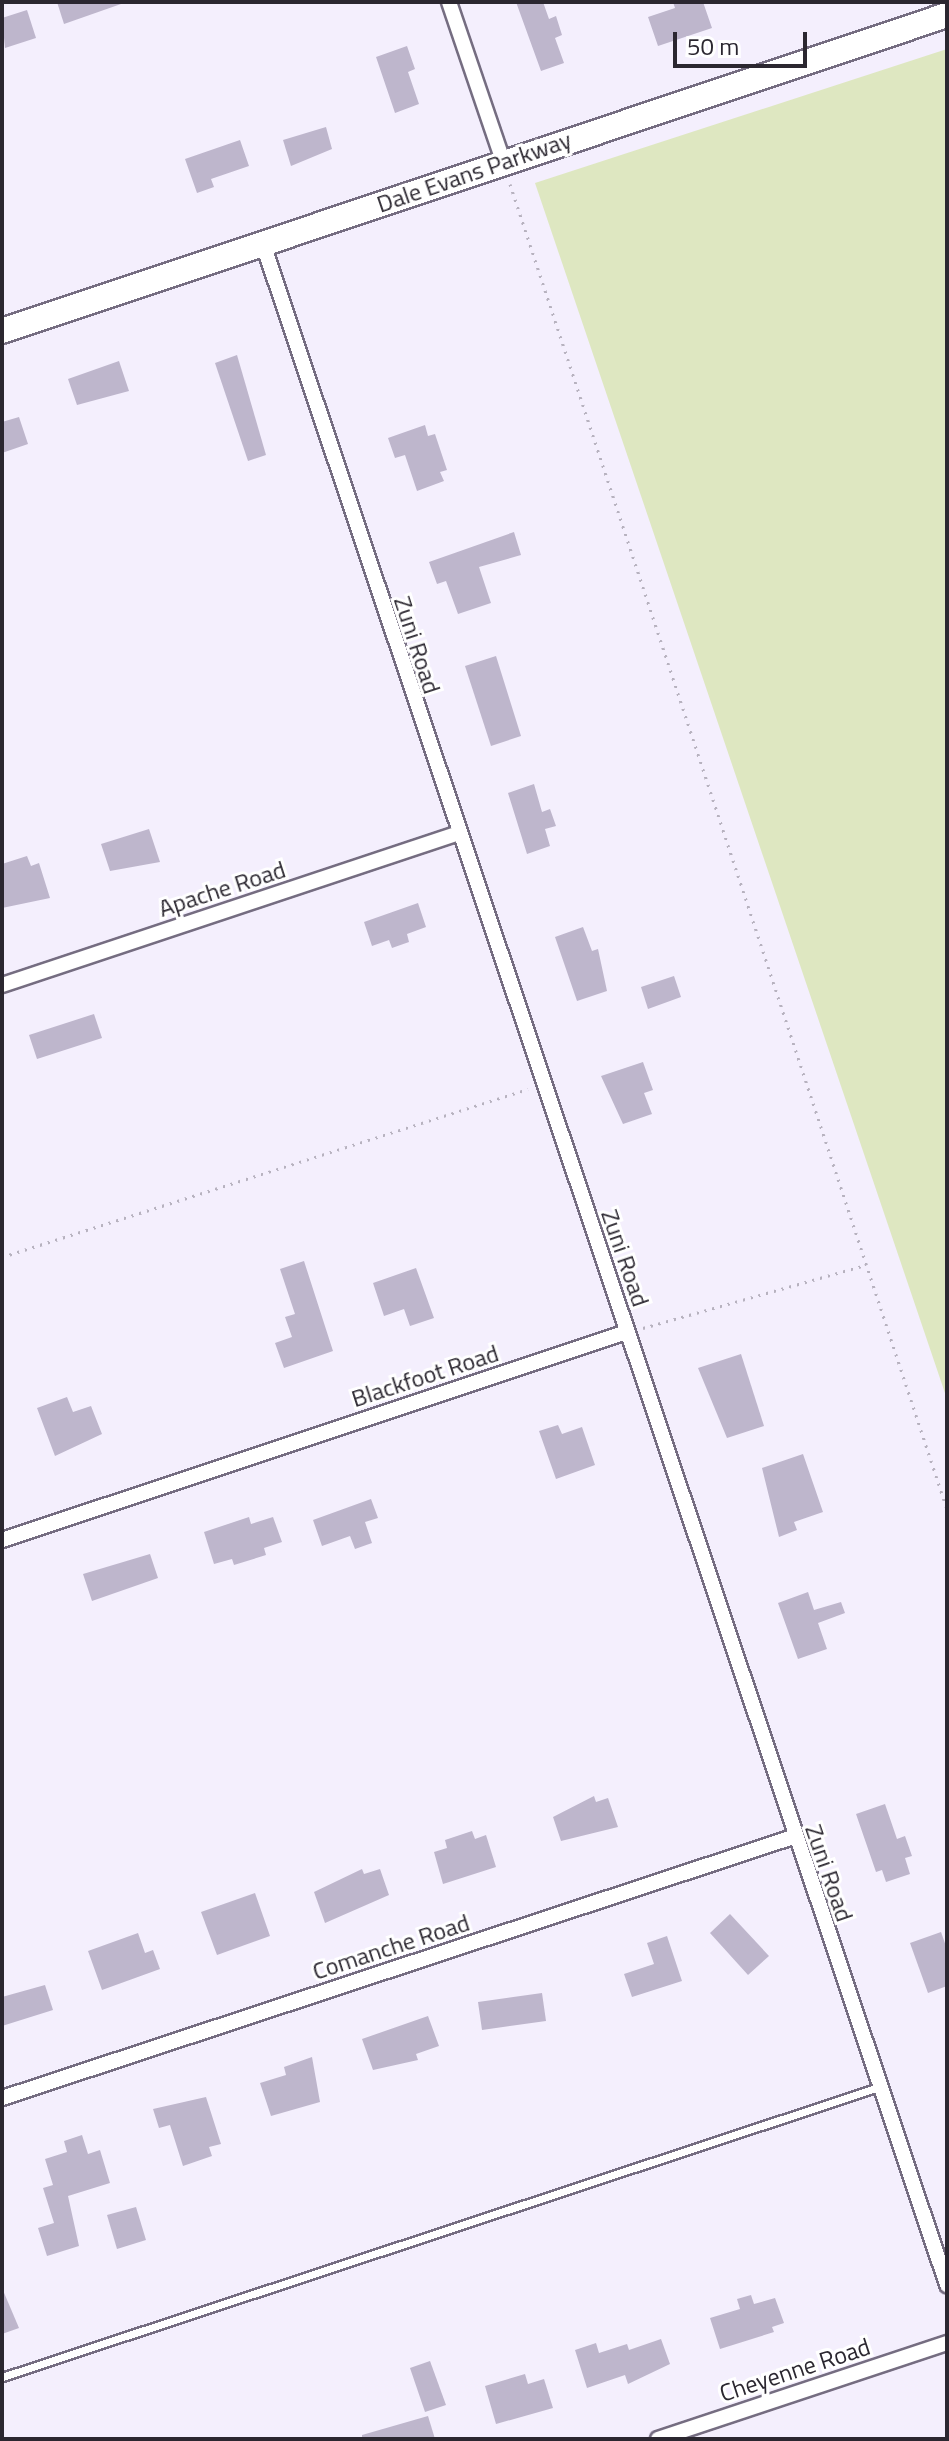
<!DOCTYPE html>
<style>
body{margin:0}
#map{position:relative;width:949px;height:2441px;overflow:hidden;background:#f4effd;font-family:"Titillium Web",sans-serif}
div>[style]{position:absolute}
.green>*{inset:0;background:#dee7c1}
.building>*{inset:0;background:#beb6cc}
.path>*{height:3px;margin-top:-1.5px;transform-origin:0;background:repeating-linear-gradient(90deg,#b7b2bf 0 2px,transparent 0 8px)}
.roads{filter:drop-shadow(2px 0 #756d81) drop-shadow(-2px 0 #756d81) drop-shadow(0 2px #756d81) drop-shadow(0 -2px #756d81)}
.lane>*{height:7px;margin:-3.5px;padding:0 3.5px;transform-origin:3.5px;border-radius:3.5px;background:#fff}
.street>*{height:14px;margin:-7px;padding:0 7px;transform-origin:7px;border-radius:7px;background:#fff}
.primary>*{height:24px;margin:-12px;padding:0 12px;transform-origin:12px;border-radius:12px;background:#fff}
span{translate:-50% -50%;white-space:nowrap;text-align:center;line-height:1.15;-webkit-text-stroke:6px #fff;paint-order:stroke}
.street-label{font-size:24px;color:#2b2730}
.frame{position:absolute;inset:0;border:4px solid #2b2730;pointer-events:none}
.scale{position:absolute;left:673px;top:32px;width:134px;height:36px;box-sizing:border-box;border:4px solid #2b2730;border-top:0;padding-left:10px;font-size:24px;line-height:28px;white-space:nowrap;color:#2b2730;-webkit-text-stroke:6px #fff;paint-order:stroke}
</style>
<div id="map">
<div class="green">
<div style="clip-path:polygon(947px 49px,947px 1399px,535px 183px)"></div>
</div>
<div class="building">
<div style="clip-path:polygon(57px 2px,120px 2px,121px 4px,64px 24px)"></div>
<div style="clip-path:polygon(516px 2px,543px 2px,549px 19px,556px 16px,562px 35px,555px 38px,564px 63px,541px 71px)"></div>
<div style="clip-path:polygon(673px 2px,703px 2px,712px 28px,658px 46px,648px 17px,675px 8px)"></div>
<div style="clip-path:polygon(27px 10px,36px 38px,5px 48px,2px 18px)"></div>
<div style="clip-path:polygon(407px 46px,415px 69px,408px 72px,419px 104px,395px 113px,376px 57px)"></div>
<div style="clip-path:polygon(326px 127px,332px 149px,291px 166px,283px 140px)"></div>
<div style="clip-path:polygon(240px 140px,249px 166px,211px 179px,214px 187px,197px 193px,185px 159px)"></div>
<div style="clip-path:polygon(237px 355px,266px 455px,248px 461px,215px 363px)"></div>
<div style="clip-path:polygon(119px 361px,129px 391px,77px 405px,68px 379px)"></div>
<div style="clip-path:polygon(19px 417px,28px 444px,2px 453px,2px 422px)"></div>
<div style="clip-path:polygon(425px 425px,428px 436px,435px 434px,447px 470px,440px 472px,444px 481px,417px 491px,405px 455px,395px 458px,388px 438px)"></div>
<div style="clip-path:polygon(514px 532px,521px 555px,479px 567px,491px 603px,458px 614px,446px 581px,437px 584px,429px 562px)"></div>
<div style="clip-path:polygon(496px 656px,521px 736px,491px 746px,465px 666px)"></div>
<div style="clip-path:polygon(534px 784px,542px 812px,550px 809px,556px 826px,545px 829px,550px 846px,527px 854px,508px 793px)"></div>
<div style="clip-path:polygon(149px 829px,160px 862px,110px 871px,101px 844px)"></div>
<div style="clip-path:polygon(27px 856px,31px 866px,39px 863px,50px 898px,2px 908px,2px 864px)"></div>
<div style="clip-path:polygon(418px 903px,426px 927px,407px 934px,409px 942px,392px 948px,389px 940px,372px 946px,364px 922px)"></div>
<div style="clip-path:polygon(583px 927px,592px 951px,598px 949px,607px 991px,577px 1001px,555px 937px)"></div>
<div style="clip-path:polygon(674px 976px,681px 997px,648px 1009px,641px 987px)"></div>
<div style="clip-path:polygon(94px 1014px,102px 1038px,37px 1059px,29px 1035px)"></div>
<div style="clip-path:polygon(643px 1062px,653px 1090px,644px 1093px,652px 1114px,623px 1124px,601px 1076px)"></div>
<div style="clip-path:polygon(304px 1261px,333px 1351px,284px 1368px,275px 1343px,292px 1337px,285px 1317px,295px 1314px,280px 1269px)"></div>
<div style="clip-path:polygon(416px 1268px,434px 1318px,410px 1326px,404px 1309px,384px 1316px,373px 1283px)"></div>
<div style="clip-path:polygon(741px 1354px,764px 1426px,727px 1438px,698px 1368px)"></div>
<div style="clip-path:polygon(67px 1397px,73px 1412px,91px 1406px,102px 1434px,55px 1456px,37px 1408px)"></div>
<div style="clip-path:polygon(558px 1425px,562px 1434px,582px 1427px,595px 1465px,556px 1479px,539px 1431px)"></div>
<div style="clip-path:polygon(803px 1454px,823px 1512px,794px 1522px,797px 1530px,779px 1537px,762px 1468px)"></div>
<div style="clip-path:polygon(371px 1499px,378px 1518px,365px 1522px,372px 1543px,355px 1549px,350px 1536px,322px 1546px,313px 1520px)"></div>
<div style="clip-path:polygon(249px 1517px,251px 1524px,273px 1517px,282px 1542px,264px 1548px,266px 1555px,234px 1565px,232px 1559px,214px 1564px,204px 1532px)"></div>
<div style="clip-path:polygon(150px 1554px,158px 1578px,92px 1601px,83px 1574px)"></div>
<div style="clip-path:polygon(808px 1592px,814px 1610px,841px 1602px,845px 1613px,818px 1623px,827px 1649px,798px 1659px,778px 1603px)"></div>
<div style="clip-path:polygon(594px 1796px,596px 1802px,608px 1798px,618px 1827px,561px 1841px,553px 1817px)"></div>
<div style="clip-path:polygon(885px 1804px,897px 1839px,905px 1836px,912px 1856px,905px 1858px,910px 1874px,886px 1882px,882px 1870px,876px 1872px,856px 1814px)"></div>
<div style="clip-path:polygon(472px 1831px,475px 1839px,486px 1835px,496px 1867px,443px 1884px,434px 1852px,447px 1848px,445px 1840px)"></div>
<div style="clip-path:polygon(362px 1869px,364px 1874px,380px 1869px,389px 1895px,325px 1923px,314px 1892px)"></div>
<div style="clip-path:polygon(255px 1893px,270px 1936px,217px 1955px,201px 1912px)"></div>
<div style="clip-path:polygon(730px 1914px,769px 1956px,748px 1975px,710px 1933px)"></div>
<div style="clip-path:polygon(941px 1932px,947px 1949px,947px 1986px,928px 1993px,910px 1943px)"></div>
<div style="clip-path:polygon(138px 1933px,145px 1953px,153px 1950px,160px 1969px,102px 1990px,88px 1951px)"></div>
<div style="clip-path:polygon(667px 1936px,682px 1981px,632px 1997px,624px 1974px,654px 1964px,647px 1943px)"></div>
<div style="clip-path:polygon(45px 1985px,53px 2010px,2px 2026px,2px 1997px)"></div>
<div style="clip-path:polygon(542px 1993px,546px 2021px,482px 2030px,478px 2002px)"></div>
<div style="clip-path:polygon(428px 2016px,439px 2046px,416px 2054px,418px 2060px,373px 2070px,362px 2039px)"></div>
<div style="clip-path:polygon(312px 2057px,320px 2102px,271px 2116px,260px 2083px,286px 2075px,284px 2067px)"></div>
<div style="clip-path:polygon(206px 2097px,221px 2144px,209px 2147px,212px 2156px,183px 2166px,170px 2125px,159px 2128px,153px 2109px)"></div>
<div style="clip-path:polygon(82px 2135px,88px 2154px,100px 2150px,110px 2183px,68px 2196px,79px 2246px,47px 2256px,38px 2228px,54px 2223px,43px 2188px,53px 2185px,45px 2159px,67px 2152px,64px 2141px)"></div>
<div style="clip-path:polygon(136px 2207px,146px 2240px,117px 2249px,107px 2215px)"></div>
<div style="clip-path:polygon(2px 2288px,19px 2328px,2px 2334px)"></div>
<div style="clip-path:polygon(751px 2295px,754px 2304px,775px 2298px,784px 2323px,772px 2327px,774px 2332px,720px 2349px,710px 2318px,740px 2309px,737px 2299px)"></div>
<div style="clip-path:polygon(661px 2339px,670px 2364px,628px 2384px,625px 2375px,587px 2388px,575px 2350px,596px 2343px,599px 2353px,627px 2344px,629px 2350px)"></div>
<div style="clip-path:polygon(430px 2361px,446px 2405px,425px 2412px,410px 2368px)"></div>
<div style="clip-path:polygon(525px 2374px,528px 2384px,544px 2379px,553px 2408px,496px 2424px,485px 2386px)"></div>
<div style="clip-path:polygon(428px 2416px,435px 2439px,362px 2439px,362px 2435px)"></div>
</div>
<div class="path">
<div style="left:510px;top:184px;width:1395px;rotate:71.75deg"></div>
<div style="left:2px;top:1257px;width:552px;rotate:-17.71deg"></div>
<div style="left:643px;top:1328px;width:232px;rotate:-15.8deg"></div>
</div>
<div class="roads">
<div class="lane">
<div style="left:2px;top:2377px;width:924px;rotate:-18.3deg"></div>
</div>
<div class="street">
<div style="left:449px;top:2px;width:168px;rotate:71.2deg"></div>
<div style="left:263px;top:244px;width:2153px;rotate:71.47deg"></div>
<div style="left:2px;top:985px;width:479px;rotate:-18.4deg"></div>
<div style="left:2px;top:1540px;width:659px;rotate:-18.41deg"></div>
<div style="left:2px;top:2098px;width:833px;rotate:-18.26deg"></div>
<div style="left:658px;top:2439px;width:305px;rotate:-18.4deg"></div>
</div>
<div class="primary">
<div style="left:2px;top:331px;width:996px;rotate:-18.49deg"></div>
</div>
</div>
<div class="street-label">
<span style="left:474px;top:172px;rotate:-19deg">Dale Evans Parkway</span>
<span style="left:417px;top:645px;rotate:72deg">Zuni Road</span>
<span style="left:222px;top:889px;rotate:-18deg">Apache Road</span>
<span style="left:625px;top:1258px;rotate:71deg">Zuni Road</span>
<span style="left:425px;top:1376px;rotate:-18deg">Blackfoot Road</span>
<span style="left:829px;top:1873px;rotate:71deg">Zuni Road</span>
<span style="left:391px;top:1947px;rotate:-18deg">Comanche Road</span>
<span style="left:795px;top:2370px;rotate:-18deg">Cheyenne Road</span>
</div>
<div class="frame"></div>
<div class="scale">50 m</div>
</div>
